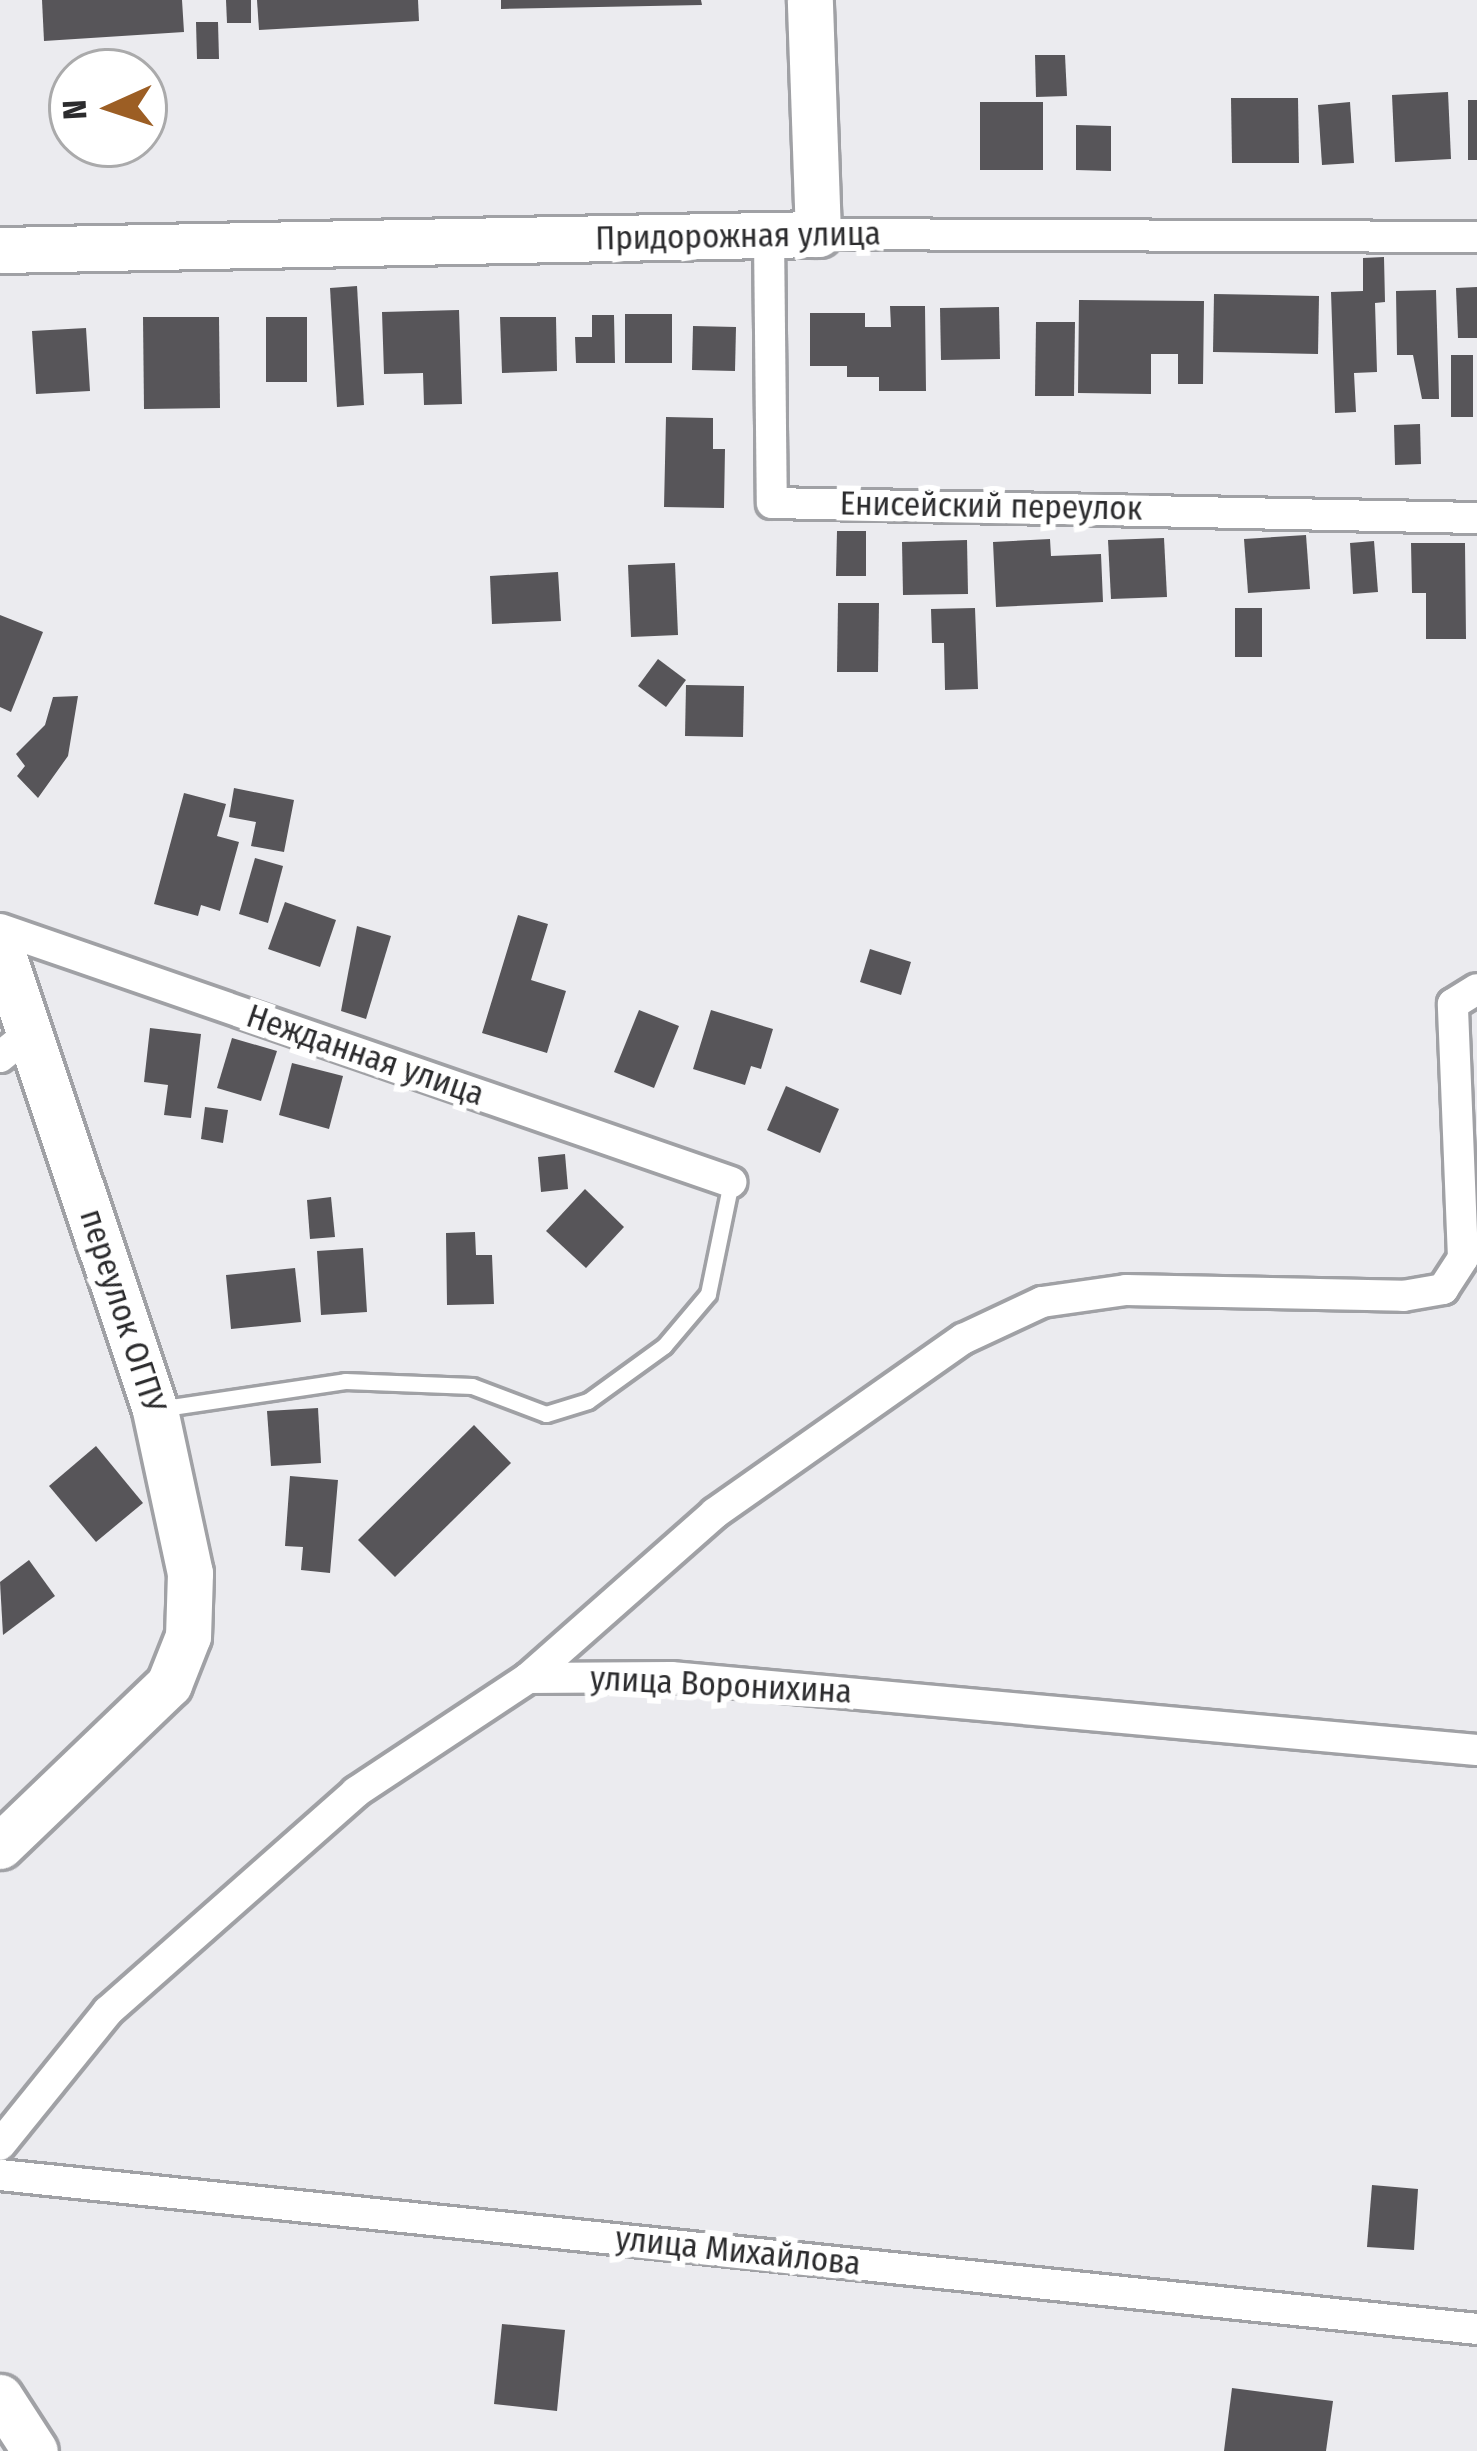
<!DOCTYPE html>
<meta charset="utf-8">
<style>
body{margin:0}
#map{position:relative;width:1477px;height:2451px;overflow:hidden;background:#ebebef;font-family:"Fira Sans Condensed",sans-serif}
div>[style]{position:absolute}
.building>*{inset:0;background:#575559}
.roads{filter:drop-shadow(3px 0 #a0a1a5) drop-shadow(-3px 0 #a0a1a5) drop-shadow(0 3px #a0a1a5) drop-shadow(0 -3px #a0a1a5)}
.lane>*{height:15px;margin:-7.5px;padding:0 7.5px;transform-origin:7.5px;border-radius:7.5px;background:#fff}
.street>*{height:30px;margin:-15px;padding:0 15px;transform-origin:15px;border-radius:15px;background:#fff}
.secondary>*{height:45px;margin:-22.5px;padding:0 22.5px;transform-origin:22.5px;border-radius:22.5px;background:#fff}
span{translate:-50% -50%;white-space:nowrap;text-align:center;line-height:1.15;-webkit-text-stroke:12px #fff;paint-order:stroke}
.street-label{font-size:33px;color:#2b2b2d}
.north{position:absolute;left:48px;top:48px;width:120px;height:120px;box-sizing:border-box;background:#fff;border:3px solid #aaaaab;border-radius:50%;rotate:267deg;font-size:33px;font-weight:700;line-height:48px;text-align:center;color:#2b2b2d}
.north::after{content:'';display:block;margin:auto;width:42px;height:54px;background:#9c5e24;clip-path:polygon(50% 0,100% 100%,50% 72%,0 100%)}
</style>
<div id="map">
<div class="building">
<div style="clip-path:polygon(42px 0,182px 0,184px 32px,44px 41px)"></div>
<div style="clip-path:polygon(226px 0,251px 0,251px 23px,227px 23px)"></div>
<div style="clip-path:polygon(257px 0,418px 0,419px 21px,259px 30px)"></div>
<div style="clip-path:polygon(501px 0,701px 0,702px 5px,501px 9px)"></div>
<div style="clip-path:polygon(196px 22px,218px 22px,219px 59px,197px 59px)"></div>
<div style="clip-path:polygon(1035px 55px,1065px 55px,1067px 96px,1036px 97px)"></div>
<div style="clip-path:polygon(1448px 92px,1451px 159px,1395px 162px,1392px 95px)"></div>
<div style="clip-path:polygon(1231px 98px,1298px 98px,1299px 163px,1232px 163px)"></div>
<div style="clip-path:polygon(1468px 100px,1477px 100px,1477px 160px,1468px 160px)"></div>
<div style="clip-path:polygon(980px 102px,1043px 102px,1043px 170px,980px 170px)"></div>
<div style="clip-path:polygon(1350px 102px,1354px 163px,1322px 165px,1318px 105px)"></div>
<div style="clip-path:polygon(1076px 125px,1111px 126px,1111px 171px,1076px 170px)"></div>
<div style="clip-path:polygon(1384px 257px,1385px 302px,1375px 303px,1377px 372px,1354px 373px,1356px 412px,1335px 413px,1331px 292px,1363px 291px,1363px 258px)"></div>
<div style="clip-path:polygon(357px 286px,364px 405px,337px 407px,330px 288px)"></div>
<div style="clip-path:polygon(1477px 287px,1477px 338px,1458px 338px,1456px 288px)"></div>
<div style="clip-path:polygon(1436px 290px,1439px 399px,1422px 399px,1413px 355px,1397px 355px,1396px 291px)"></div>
<div style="clip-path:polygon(1214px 294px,1319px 296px,1318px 354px,1213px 352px)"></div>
<div style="clip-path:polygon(1079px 300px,1204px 301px,1203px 384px,1178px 384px,1178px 354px,1151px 354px,1151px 394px,1078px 393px)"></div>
<div style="clip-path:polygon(890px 306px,925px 306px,926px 391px,879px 391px,879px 377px,847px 377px,847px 366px,810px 366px,810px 313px,865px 313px,865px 327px,891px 327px)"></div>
<div style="clip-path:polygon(999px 307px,1000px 359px,941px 360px,940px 308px)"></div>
<div style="clip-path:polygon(459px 310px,462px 404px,424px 405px,423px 373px,384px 374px,382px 312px)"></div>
<div style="clip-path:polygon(625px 314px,672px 314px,672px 363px,625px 363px)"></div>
<div style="clip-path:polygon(592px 315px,614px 315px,615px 363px,576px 363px,575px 337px,592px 337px)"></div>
<div style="clip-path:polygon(143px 317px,219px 317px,220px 408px,144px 409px)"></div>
<div style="clip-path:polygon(266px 317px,307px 317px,307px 382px,266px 382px)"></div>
<div style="clip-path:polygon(500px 317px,556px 317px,557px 371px,502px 373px)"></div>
<div style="clip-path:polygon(1036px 322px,1075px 322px,1074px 396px,1035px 396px)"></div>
<div style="clip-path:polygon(693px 326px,736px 327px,735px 371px,692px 370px)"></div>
<div style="clip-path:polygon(86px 328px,90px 391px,36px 394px,32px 331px)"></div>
<div style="clip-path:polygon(1451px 355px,1473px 355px,1473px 417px,1451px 417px)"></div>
<div style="clip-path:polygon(666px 417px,713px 418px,713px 449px,725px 449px,724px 508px,664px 507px)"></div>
<div style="clip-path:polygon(1420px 424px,1421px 464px,1395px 465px,1394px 425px)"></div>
<div style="clip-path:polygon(837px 531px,866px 531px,866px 576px,836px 576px)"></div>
<div style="clip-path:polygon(1306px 535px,1310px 589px,1248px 593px,1244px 539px)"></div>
<div style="clip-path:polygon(1164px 538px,1167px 597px,1111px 599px,1108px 540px)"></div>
<div style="clip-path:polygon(1050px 539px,1051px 556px,1101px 554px,1103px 602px,996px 607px,993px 542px)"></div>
<div style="clip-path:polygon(967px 540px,968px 594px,903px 595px,902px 542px)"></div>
<div style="clip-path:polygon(1374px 541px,1378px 592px,1353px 594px,1350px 543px)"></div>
<div style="clip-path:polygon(1411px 543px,1465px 543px,1466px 639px,1426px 639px,1426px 593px,1412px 593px)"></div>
<div style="clip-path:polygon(675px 563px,678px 635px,631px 637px,628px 565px)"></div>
<div style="clip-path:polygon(558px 572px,561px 621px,492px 624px,490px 576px)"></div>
<div style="clip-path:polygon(838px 603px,879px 603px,878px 672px,837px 672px)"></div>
<div style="clip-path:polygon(975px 608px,978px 689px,945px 690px,944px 643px,932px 643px,931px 609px)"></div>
<div style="clip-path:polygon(1235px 608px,1262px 608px,1262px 657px,1235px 657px)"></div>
<div style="clip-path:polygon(0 615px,43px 632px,11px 712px,0 707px)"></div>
<div style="clip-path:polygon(658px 659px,686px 680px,666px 707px,638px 686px)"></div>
<div style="clip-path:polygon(686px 685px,744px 686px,743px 737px,685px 736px)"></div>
<div style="clip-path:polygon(78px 696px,68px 756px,38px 798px,17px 776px,25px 766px,16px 754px,45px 725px,53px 697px)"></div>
<div style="clip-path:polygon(234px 788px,294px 800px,284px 852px,251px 846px,256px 822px,229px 817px)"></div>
<div style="clip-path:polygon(184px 793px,226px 804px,217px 836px,239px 842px,220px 911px,201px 905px,198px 916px,154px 904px)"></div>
<div style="clip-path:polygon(255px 858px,283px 866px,268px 923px,239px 914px)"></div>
<div style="clip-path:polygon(285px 902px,336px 920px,320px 967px,268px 949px)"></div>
<div style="clip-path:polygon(518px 915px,548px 924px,531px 980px,566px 991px,547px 1053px,482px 1033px)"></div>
<div style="clip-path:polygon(357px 926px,391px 936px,366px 1019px,341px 1011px)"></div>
<div style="clip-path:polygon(870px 949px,911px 962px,901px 995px,860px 982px)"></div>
<div style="clip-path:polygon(639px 1010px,679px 1026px,654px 1088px,614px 1072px)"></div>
<div style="clip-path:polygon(711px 1010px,773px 1029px,761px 1069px,751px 1066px,745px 1085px,693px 1069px)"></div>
<div style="clip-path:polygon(150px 1028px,201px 1034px,191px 1118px,164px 1115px,168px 1085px,144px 1082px)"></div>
<div style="clip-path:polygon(232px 1038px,277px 1051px,261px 1101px,217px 1088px)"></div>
<div style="clip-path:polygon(292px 1063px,343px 1076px,329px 1129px,279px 1115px)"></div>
<div style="clip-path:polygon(786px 1086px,839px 1109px,820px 1153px,767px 1130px)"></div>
<div style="clip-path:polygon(205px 1107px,228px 1110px,223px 1143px,201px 1139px)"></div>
<div style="clip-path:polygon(565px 1154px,568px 1189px,541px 1192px,538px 1157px)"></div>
<div style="clip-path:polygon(585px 1189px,624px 1227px,586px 1268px,546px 1231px)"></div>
<div style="clip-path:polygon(331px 1197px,335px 1237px,310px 1239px,307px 1200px)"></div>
<div style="clip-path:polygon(475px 1232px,476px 1255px,492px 1255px,494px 1304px,447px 1305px,446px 1233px)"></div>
<div style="clip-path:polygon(363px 1248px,367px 1312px,321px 1315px,317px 1251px)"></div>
<div style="clip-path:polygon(295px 1268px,301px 1322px,231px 1329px,226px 1275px)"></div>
<div style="clip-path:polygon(318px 1408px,321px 1463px,271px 1466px,267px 1411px)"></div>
<div style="clip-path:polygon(474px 1425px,511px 1463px,395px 1577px,358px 1540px)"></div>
<div style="clip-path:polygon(96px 1446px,143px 1503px,96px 1542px,49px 1486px)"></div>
<div style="clip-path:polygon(290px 1476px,338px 1480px,330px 1573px,301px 1570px,303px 1547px,285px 1546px)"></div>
<div style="clip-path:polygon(29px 1560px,55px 1596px,3px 1635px,0 1582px)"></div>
<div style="clip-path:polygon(1372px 2185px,1418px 2189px,1414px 2250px,1367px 2247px)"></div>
<div style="clip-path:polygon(502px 2324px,565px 2330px,557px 2411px,494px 2404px)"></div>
<div style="clip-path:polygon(1232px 2388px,1333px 2401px,1326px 2451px,1224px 2451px)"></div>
</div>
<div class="roads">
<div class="lane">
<div style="left:158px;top:1409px;width:189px;rotate:-8.5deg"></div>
<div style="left:345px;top:1381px;width:127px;rotate:2.3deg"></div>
<div style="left:472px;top:1386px;width:79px;rotate:20.7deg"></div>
<div style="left:546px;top:1414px;width:44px;rotate:-17.2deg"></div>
<div style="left:588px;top:1401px;width:94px;rotate:-35.9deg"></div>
<div style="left:664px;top:1346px;width:68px;rotate:-49.8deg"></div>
<div style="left:708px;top:1294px;width:114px;rotate:-78.4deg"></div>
</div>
<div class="street">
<div style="left:818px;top:234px;width:659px;rotate:0.26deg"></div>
<div style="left:769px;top:236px;width:267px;rotate:89.4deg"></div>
<div style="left:772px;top:503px;width:705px;rotate:1.22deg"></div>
<div style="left:0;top:929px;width:774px;rotate:19.09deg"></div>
<div style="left:0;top:1057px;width:41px;rotate:-39.1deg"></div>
<div style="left:528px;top:1678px;width:249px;rotate:-41.4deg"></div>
<div style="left:715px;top:1513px;width:303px;rotate:-35.1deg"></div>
<div style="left:963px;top:1339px;width:87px;rotate:-25.1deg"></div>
<div style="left:1042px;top:1302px;width:85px;rotate:-8.1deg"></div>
<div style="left:1126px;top:1290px;width:277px;rotate:1.2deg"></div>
<div style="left:1403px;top:1296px;width:41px;rotate:-9.9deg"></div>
<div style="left:1443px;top:1289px;width:37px;rotate:-57deg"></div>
<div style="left:1463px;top:1258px;width:254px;rotate:-92.3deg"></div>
<div style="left:1453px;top:1004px;width:28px;rotate:-32deg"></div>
<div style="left:0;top:2145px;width:172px;rotate:-51.1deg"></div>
<div style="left:108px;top:2011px;width:331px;rotate:-41.4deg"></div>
<div style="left:356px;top:1792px;width:206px;rotate:-33.5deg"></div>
<div style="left:528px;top:1678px;width:143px;rotate:-0.4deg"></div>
<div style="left:671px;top:1677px;width:809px;rotate:5.18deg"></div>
<div style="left:0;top:2175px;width:1485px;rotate:5.95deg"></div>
</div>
<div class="secondary">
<div style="left:0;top:250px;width:818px;rotate:-1.12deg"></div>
<div style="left:818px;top:234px;width:234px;rotate:-92deg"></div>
<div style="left:0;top:946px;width:489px;rotate:71.5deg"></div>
<div style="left:155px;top:1410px;width:167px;rotate:77.9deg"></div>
<div style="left:190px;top:1573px;width:63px;rotate:91.8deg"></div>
<div style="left:188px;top:1636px;width:52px;rotate:111.6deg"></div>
<div style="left:169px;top:1684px;width:234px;rotate:136.2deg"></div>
<div style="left:0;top:2397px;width:64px;rotate:57.1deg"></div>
</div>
</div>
<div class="street-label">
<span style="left:738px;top:237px;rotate:-1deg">Придорожная улица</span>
<span style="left:991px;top:507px;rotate:1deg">Енисейский переулок</span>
<span style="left:365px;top:1056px;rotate:19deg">Нежданная улица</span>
<span style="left:122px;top:1311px;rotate:72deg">переулок ОГПУ</span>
<span style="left:721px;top:1686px;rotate:3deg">улица Воронихина</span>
<span style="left:738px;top:2252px;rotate:6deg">улица Михайлова</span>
</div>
<div class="north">N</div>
</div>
